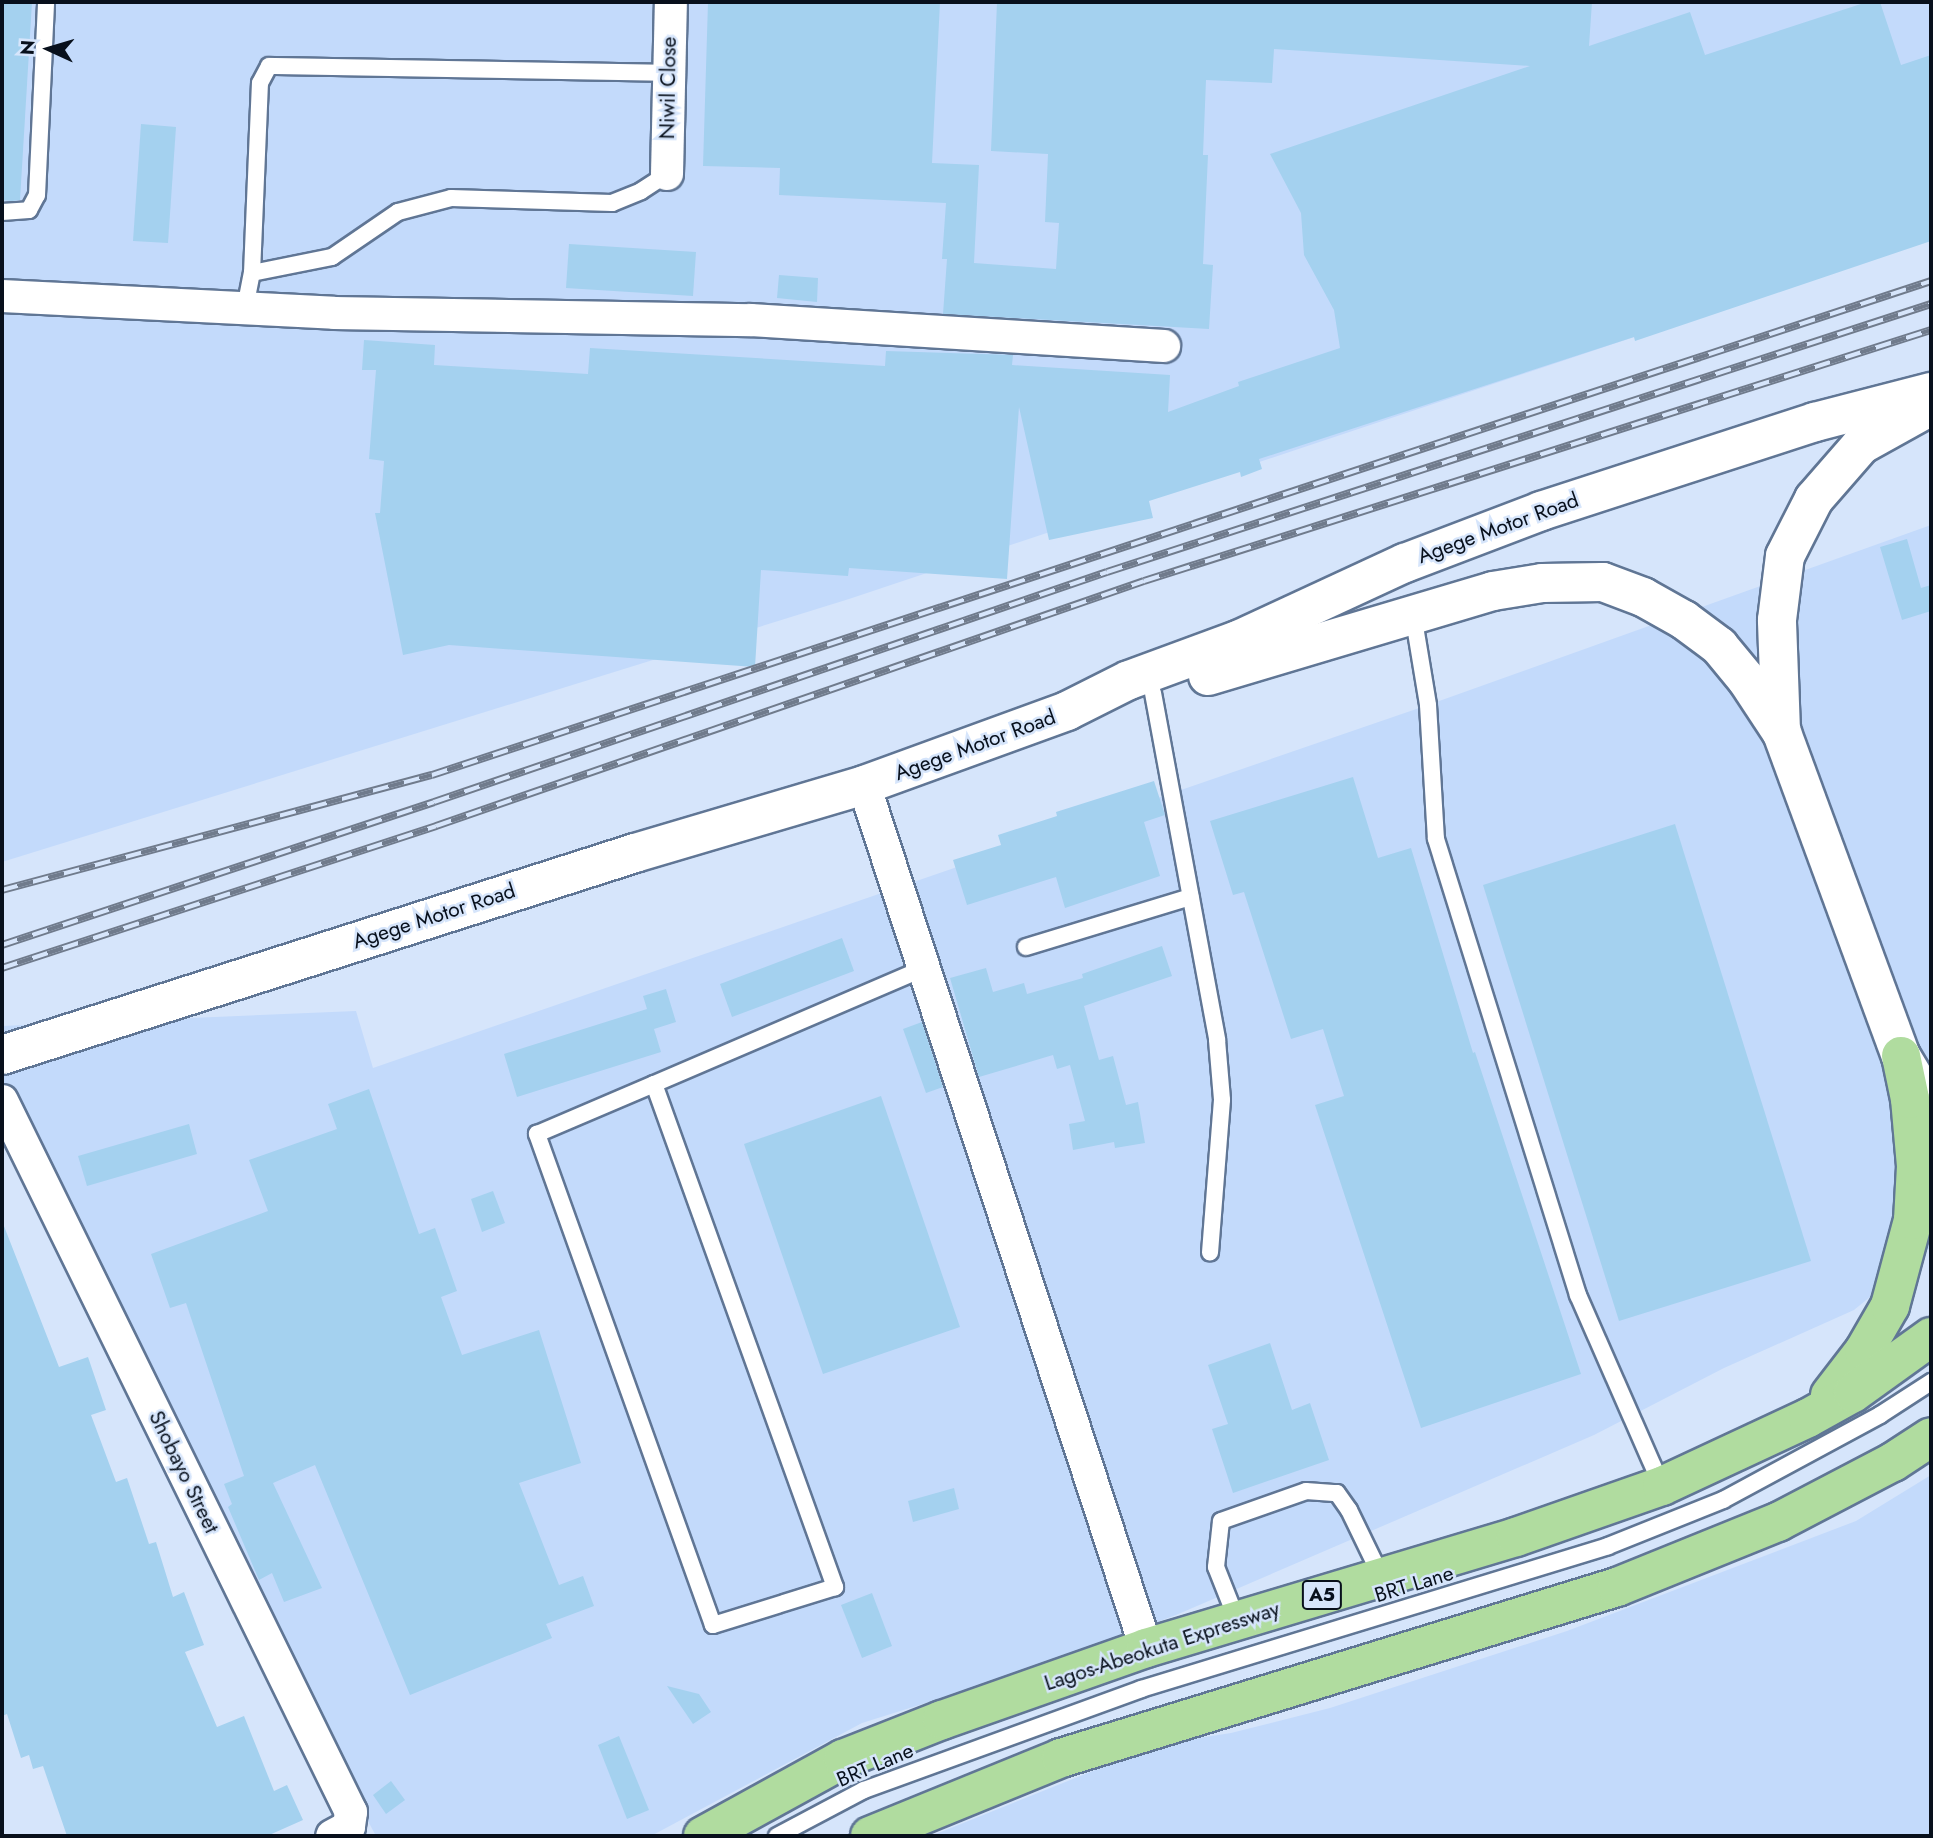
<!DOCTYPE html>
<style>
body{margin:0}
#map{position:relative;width:1933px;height:1838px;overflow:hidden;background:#d6e5fb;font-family:Jost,sans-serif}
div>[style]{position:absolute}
.built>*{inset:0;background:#c3dafb}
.building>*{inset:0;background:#a4d1ef}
.roads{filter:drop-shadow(2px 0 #607695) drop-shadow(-2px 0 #607695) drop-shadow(0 2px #607695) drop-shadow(0 -2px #607695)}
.service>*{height:16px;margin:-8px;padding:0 8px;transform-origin:8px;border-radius:8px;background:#fff}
.minor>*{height:32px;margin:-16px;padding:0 16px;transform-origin:16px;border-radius:16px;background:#fff}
.secondary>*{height:38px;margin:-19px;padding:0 19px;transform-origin:19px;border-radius:19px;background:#fff}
.trunk>*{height:38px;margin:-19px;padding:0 19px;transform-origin:19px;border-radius:19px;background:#b0dc9f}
.rail>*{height:8px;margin-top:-4px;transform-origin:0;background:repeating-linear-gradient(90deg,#d6e5fb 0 16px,#707b8c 0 32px);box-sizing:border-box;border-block:2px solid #707b8c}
span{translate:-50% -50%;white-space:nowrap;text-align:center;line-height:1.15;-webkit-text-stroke:5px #d6e5fb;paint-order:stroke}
.shield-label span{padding:2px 5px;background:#d6e5fb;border:2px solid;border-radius:5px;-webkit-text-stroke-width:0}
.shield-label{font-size:19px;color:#08101c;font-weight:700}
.street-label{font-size:21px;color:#08101c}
.frame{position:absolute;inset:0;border:4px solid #08101c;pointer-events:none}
.north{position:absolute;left:14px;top:14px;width:70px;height:70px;-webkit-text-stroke:5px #d6e5fb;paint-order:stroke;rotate:274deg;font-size:19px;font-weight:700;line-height:28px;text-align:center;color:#08101c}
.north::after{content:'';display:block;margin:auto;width:24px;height:32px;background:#08101c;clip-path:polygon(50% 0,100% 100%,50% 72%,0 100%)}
</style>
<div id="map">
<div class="built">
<div style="clip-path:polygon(2px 2px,1931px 2px,1931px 238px,849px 599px,2px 862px)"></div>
<div style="clip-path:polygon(1931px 525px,1931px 1247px,1854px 1310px,1724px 1368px,1594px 1435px,1176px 1615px,1021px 1673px,862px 1723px,651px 1836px,376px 1836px,2px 1139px,2px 1026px,356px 1011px,373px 1068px,1428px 705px)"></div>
<div style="clip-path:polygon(1931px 1475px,1931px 1836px,931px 1836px,1160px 1744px,1231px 1733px,1330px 1708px,1567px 1631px,1856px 1521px)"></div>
</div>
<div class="building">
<div style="clip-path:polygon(2px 2px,32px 2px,20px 200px,12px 201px,2px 200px)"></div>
<div style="clip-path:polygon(708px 2px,940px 2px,932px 163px,979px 165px,974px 263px,1056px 269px,1059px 223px,1045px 222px,1048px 154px,991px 151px,997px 2px,1592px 2px,1589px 46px,1690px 12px,1705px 55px,1867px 2px,1880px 2px,1901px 65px,1931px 55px,1931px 241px,1635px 341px,1634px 337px,1259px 459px,1262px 469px,1241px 477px,1240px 472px,1149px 501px,1153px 518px,1049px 540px,1019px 407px,1007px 579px,849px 568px,848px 576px,761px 570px,755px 667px,449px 645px,403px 655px,375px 513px,380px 513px,384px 461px,369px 459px,376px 370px,362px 370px,364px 340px,435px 345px,434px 365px,588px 374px,590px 348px,885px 366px,886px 351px,1013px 355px,1012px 365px,1170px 375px,1168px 412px,1239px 386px,1238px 382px,1340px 348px,1334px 310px,1304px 255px,1301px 213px,1270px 154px,1530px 66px,1274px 49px,1272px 83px,1206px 80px,1203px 155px,1208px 155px,1203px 264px,1213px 265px,1209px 329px,943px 314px,947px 259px,942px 259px,946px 203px,779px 195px,780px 168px,703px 166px)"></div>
<div style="clip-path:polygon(141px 124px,176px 127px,168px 243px,133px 241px)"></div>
<div style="clip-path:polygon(569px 244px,696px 252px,693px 296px,566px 288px)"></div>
<div style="clip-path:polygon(779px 275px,818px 278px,817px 302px,777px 298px)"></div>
<div style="clip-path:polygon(1907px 539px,1921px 588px,1931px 585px,1931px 611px,1902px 620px,1880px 547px)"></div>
<div style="clip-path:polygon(1353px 777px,1378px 858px,1411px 848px,1473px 1053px,1475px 1052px,1581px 1374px,1421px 1428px,1315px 1105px,1344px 1096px,1323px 1029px,1291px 1039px,1244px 892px,1233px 895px,1210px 821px)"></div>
<div style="clip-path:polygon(1154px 781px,1165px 815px,1144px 822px,1160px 876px,1065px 908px,1056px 877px,967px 905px,953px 860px,1001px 845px,998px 835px,1057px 816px,1056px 812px)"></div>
<div style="clip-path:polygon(1675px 824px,1811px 1261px,1619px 1321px,1483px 885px)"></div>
<div style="clip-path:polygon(842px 938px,854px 971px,732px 1017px,720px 984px)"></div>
<div style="clip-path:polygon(1162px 946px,1172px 976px,1084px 1006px,1099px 1060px,1113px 1056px,1126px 1105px,1138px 1102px,1145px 1143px,1115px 1148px,1114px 1142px,1073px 1150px,1069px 1124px,1085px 1121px,1070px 1065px,1057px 1069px,1053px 1055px,979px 1077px,950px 978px,986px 968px,993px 992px,1024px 983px,1027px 994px,1083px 978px,1082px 974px)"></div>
<div style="clip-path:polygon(666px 989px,676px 1022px,654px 1029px,661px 1052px,517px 1097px,504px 1054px,647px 1009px,643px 996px)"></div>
<div style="clip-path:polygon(922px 1022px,943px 1087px,926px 1093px,903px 1029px)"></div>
<div style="clip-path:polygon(369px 1089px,419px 1234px,435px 1228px,457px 1291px,441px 1297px,462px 1355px,539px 1330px,581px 1463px,519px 1483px,559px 1585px,583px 1576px,594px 1606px,546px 1624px,552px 1638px,410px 1695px,315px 1465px,273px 1483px,322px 1588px,284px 1602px,272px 1573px,259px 1580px,228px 1507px,232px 1504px,224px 1484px,244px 1476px,186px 1303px,170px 1308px,151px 1254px,268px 1211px,249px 1160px,337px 1129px,328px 1104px)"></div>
<div style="clip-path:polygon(881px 1096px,960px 1327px,823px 1374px,744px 1144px)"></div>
<div style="clip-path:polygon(189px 1124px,197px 1154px,87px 1186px,78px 1156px)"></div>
<div style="clip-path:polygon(493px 1191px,505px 1223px,482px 1232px,471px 1199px)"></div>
<div style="clip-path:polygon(2px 1221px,59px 1367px,88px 1357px,106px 1410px,91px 1415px,116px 1482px,127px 1478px,149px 1544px,156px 1542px,173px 1597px,184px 1592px,204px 1645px,185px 1652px,217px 1727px,244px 1716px,274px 1791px,287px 1785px,303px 1820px,267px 1836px,67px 1836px,43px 1766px,33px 1769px,29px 1755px,21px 1758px,7px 1714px,2px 1716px)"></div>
<div style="clip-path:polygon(1270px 1343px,1292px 1410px,1310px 1403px,1329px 1460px,1233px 1493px,1212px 1429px,1228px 1424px,1208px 1365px)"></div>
<div style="clip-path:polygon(954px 1488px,959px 1509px,913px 1522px,908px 1501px)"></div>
<div style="clip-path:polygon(872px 1593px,892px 1646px,862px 1658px,841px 1605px)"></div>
<div style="clip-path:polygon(667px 1686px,699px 1694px,711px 1712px,693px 1724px)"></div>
<div style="clip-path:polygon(619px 1736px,649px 1810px,627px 1819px,598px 1745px)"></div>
<div style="clip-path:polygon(391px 1781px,405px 1800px,386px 1814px,373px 1795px)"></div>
</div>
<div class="roads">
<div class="service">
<div style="left:2px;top:212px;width:27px;rotate:-4deg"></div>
<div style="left:29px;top:210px;width:17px;rotate:-62deg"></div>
<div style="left:37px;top:195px;width:193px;rotate:-87.3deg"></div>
<div style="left:252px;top:273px;width:82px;rotate:-11.3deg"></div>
<div style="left:332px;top:257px;width:80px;rotate:-34.3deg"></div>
<div style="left:398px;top:212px;width:55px;rotate:-14.8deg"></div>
<div style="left:451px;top:198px;width:161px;rotate:1.8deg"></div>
<div style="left:612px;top:203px;width:31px;rotate:-22deg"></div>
<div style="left:641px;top:191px;width:31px;rotate:-33deg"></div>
<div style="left:245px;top:308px;width:36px;rotate:-79deg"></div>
<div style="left:252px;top:273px;width:190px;rotate:-87.6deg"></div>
<div style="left:260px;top:83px;width:19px;rotate:-62deg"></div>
<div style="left:269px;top:66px;width:399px;rotate:1deg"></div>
<div style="left:1413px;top:614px;width:92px;rotate:80.6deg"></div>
<div style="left:1428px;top:705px;width:134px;rotate:86.6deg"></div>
<div style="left:1436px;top:839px;width:478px;rotate:72.7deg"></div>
<div style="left:1578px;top:1295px;width:209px;rotate:66.3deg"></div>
<div style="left:1153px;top:693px;width:353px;rotate:79.5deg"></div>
<div style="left:1217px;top:1040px;width:60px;rotate:85.2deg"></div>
<div style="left:1222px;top:1100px;width:153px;rotate:94.5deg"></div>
<div style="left:1026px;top:947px;width:172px;rotate:-16.9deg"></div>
<div style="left:654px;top:1084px;width:535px;rotate:70.21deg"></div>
<div style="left:835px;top:1587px;width:128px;rotate:162.7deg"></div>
<div style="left:713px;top:1625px;width:522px;rotate:-109.72deg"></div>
<div style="left:537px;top:1134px;width:127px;rotate:-23.1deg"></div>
<div style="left:654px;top:1084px;width:280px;rotate:-23.2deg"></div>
<div style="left:911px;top:974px;width:12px;rotate:-5deg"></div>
<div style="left:1237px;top:1620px;width:57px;rotate:-111.6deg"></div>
<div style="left:1216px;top:1567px;width:46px;rotate:-83.8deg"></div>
<div style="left:1221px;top:1521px;width:90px;rotate:-19.4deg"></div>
<div style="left:1306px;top:1491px;width:31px;rotate:4deg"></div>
<div style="left:1337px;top:1493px;width:21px;rotate:55deg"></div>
<div style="left:1349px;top:1510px;width:73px;rotate:64.1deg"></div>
<div style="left:777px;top:1836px;width:98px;rotate:-27.9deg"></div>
<div style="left:864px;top:1790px;width:295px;rotate:-20deg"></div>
<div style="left:1141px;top:1689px;width:488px;rotate:-17deg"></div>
<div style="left:1608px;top:1546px;width:124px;rotate:-21.8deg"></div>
<div style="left:1723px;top:1500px;width:179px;rotate:-28.4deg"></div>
<div style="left:1880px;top:1415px;width:61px;rotate:-32.9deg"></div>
</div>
<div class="minor">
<div style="left:667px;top:174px;width:172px;rotate:-88.7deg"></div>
<div style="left:2px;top:296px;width:332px;rotate:2.9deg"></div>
<div style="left:334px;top:313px;width:417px;rotate:1deg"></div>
<div style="left:751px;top:320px;width:414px;rotate:3.6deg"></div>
<div style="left:864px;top:785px;width:908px;rotate:71.9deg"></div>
<div style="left:2px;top:1101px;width:792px;rotate:63.86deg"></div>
<div style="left:351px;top:1812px;width:15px;rotate:98deg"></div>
<div style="left:349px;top:1827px;width:19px;rotate:152deg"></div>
</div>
<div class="secondary">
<div style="left:1208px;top:676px;width:297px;rotate:-16.6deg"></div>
<div style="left:1493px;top:591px;width:50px;rotate:-9.3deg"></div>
<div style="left:1542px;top:583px;width:61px;rotate:-0.9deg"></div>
<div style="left:1603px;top:582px;width:43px;rotate:20.6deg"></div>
<div style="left:1643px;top:597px;width:47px;rotate:29.3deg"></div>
<div style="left:1684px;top:620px;width:44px;rotate:36.6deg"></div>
<div style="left:1719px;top:646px;width:44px;rotate:50.5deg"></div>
<div style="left:1747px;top:680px;width:64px;rotate:56.6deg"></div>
<div style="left:1782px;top:733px;width:344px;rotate:69.8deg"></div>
<div style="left:1901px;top:1056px;width:58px;rotate:59deg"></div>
<div style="left:1781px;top:731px;width:111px;rotate:-92.1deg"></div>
<div style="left:1777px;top:620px;width:64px;rotate:-82.9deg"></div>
<div style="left:1785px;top:556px;width:64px;rotate:-63deg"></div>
<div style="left:1814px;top:499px;width:72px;rotate:-49deg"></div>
<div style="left:1861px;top:445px;width:80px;rotate:-29.1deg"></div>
<div style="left:2px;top:1055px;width:664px;rotate:-17.7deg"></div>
<div style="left:635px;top:853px;width:239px;rotate:-16.5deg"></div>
<div style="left:864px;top:785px;width:216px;rotate:-20deg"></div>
<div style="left:1067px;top:711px;width:69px;rotate:-26.6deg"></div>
<div style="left:1129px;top:680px;width:116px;rotate:-20.2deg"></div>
<div style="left:1238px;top:640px;width:184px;rotate:-24.8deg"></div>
<div style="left:1405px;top:563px;width:146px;rotate:-20.9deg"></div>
<div style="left:1541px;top:511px;width:288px;rotate:-18deg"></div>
<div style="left:1815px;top:422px;width:120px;rotate:-14.5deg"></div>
</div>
<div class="trunk">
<div style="left:1830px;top:1395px;width:56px;rotate:-52.3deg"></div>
<div style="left:1864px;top:1351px;width:52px;rotate:-60deg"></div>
<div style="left:1890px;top:1306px;width:89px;rotate:-75deg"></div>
<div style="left:1913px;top:1220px;width:54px;rotate:-86.8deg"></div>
<div style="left:1916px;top:1166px;width:67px;rotate:-95.1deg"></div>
<div style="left:1910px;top:1099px;width:44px;rotate:-101.8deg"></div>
<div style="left:703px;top:1836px;width:160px;rotate:-28.8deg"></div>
<div style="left:843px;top:1759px;width:106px;rotate:-21.5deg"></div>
<div style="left:942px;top:1720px;width:216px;rotate:-19.4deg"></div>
<div style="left:1146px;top:1648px;width:386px;rotate:-16.7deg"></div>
<div style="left:1516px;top:1537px;width:155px;rotate:-19.3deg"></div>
<div style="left:1662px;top:1486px;width:161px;rotate:-25deg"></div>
<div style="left:1808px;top:1418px;width:51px;rotate:-29.1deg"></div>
<div style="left:1853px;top:1393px;width:96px;rotate:-35.7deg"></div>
<div style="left:870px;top:1836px;width:206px;rotate:-22.2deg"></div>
<div style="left:1061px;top:1758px;width:582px;rotate:-17.1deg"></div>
<div style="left:1617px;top:1587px;width:174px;rotate:-22deg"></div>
<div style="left:1778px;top:1522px;width:130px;rotate:-27.6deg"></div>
<div style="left:1893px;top:1462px;width:45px;rotate:-33.3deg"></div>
</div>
</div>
<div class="rail">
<div style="left:2px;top:890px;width:445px;rotate:-15deg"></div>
<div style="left:432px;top:775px;width:1578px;rotate:-18.24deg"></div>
<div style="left:2px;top:945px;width:455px;rotate:-18.3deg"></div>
<div style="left:434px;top:802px;width:711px;rotate:-18.87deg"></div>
<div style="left:1107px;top:572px;width:866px;rotate:-18.02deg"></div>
<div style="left:2px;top:968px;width:457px;rotate:-18.1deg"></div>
<div style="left:436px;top:826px;width:749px;rotate:-19.09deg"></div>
<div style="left:1144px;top:581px;width:826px;rotate:-17.69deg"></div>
</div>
<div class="shield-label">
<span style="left:1322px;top:1595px">A5</span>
</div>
<div class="street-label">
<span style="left:668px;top:88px;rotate:-89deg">Niwil Close</span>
<span style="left:1498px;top:528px;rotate:-20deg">Agege Motor Road</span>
<span style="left:975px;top:745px;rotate:-20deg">Agege Motor Road</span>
<span style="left:434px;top:916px;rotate:-18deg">Agege Motor Road</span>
<span style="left:184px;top:1472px;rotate:64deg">Shobayo Street</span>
<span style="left:1414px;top:1584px;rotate:-17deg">BRT Lane</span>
<span style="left:1162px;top:1646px;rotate:-18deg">Lagos-Abeokuta Expressway</span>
<span style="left:875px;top:1765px;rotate:-23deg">BRT Lane</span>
</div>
<div class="frame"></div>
<div class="north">N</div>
</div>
